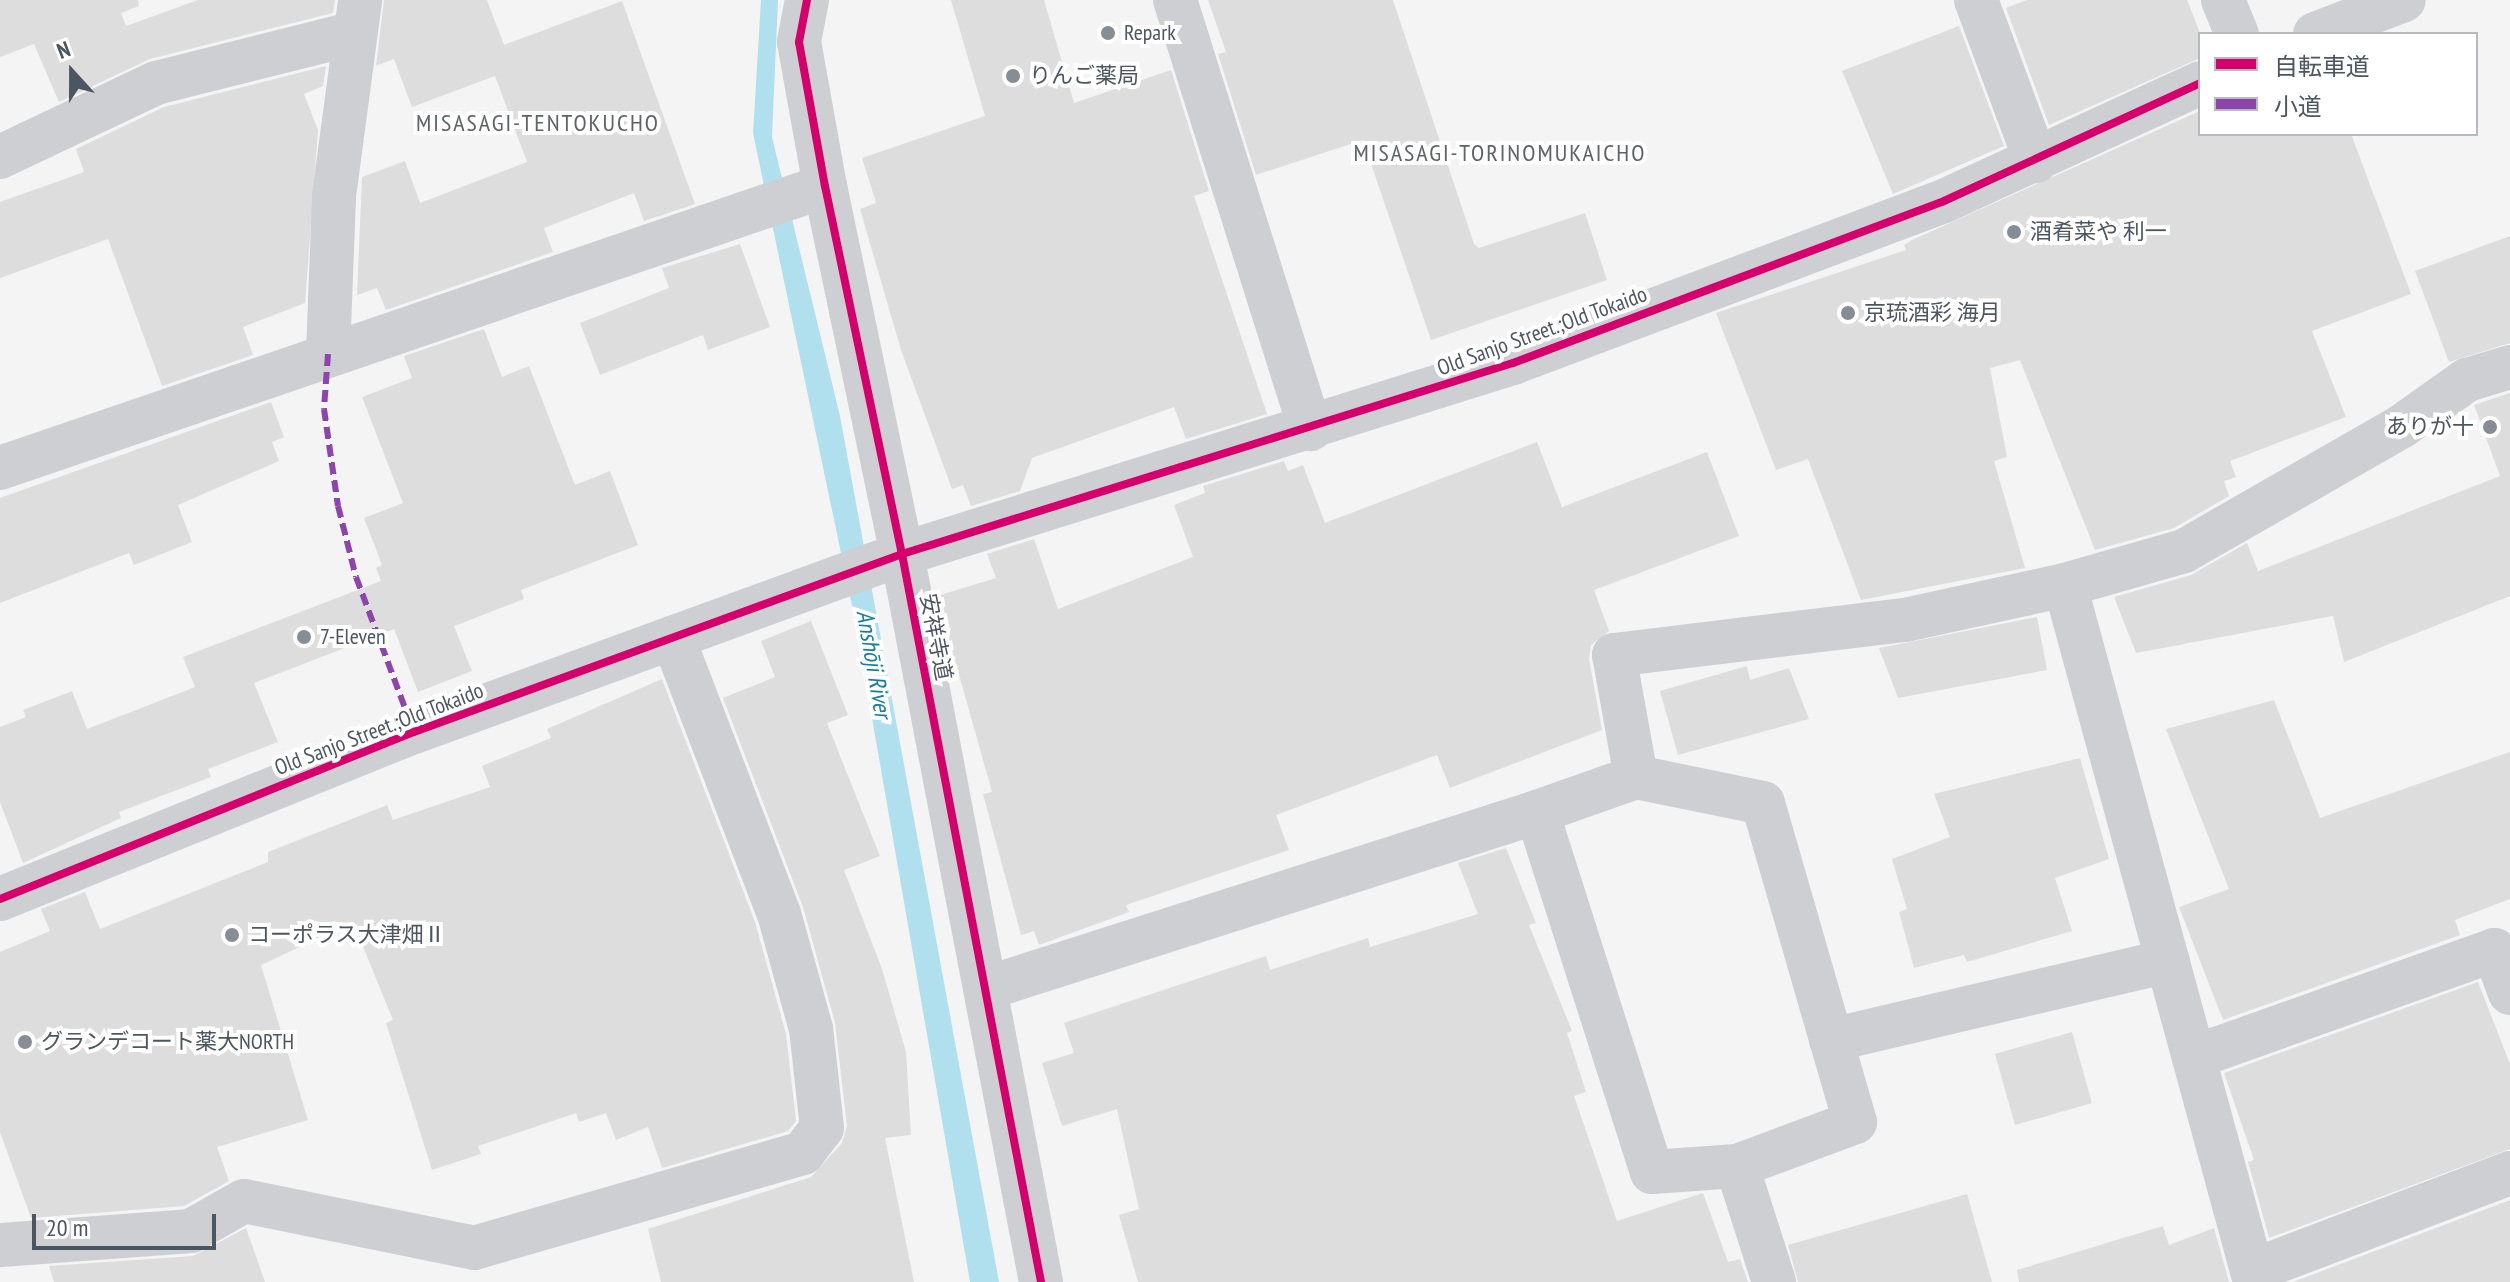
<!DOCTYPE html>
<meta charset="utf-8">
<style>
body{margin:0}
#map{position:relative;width:2510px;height:1282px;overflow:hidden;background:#f4f4f4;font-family:"PT Sans Narrow","Noto Sans JP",sans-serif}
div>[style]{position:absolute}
.water>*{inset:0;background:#b0e0ee}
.building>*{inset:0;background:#ddddde}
.minor>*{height:44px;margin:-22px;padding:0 22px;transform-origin:22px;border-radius:22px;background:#cdcfd2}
.quiet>*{height:6px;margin-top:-3px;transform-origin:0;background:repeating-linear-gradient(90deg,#8e44ad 0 12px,transparent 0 18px)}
.cycleway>*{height:8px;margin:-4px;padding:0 4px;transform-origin:4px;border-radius:4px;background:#d6006c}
.dots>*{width:22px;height:22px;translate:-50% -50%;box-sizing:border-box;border:4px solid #fff;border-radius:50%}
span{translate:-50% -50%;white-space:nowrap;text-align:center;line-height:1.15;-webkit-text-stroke:8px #fff;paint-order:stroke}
.poi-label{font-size:22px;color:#4b5660}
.left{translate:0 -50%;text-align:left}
.right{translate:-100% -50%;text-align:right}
.street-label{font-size:22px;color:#4b5660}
.neighbourhood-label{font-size:24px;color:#5f6367;letter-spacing:2px}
.water-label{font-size:24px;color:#11809d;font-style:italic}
.legend{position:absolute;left:2198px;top:32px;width:280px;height:104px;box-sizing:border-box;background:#fff;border:2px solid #b7bbbf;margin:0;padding:10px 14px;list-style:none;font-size:24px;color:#4b5660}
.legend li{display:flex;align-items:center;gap:16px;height:40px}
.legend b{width:40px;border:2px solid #b7bbbf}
.north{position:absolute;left:32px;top:32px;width:80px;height:80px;-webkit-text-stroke:6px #fff;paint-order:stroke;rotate:339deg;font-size:22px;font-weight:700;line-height:32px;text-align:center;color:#4b5660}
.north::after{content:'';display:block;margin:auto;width:28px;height:36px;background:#4b5660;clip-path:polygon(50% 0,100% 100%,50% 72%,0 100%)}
.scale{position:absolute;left:32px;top:1214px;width:184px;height:36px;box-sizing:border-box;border:4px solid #4b5660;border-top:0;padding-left:10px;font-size:24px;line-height:28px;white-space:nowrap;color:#4b5660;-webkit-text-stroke:6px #fff;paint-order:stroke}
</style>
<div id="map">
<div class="water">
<div style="clip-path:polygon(761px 0,778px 0,772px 137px,840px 416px,999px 1282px,970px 1282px,855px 620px,753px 133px)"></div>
</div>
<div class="building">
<div style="clip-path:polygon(0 0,138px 0,139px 6px,121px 13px,126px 26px,198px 0,335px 0,333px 13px,150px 59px,59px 102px,34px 44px,0 57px)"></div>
<div style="clip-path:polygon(384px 0,487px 0,504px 45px,622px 1px,695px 204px,644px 221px,634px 193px,544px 228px,553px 252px,530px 260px,386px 310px,377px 288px,357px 295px,362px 177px,405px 161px,420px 203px,527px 162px,495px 76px,412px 107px,394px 59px,376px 66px)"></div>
<div style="clip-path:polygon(951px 0,1044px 0,1074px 103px,1171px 70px,1209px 191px,1194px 196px,1267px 414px,1186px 439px,1174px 407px,1032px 458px,1020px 491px,971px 506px,963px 485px,952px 489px,901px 350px,860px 209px,876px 203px,862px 158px,985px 116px)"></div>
<div style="clip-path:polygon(1208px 0,1393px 0,1474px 244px,1479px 248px,1585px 213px,1607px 280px,1431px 340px,1363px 140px,1256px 175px,1218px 54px,1226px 52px)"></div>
<div style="clip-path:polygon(2027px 0,2187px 0,2200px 33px,2200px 58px,2049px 125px,2006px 8px)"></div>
<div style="clip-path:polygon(1959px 26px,2004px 146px,1893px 194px,1842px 71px)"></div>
<div style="clip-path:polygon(326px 66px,323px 86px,304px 94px,318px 130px,305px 303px,243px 327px,253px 355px,162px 386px,108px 239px,0 278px,0 202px,84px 172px,76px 149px,164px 107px)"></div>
<div style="clip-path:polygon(2200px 111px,2200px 134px,2351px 134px,2411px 294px,2312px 331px,2346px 417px,2230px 461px,2236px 477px,2224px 481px,2229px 496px,2174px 528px,2095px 550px,2020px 360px,1990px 368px,2007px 457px,1994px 461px,2025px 568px,1861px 600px,1808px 459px,1776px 470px,1716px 313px,1906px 250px,1904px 245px,1912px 240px)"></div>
<div style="clip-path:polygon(2510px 236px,2510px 343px,2449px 362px,2415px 271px)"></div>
<div style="clip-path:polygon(740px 244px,770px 327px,708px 350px,703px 335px,600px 375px,580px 323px,669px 288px,662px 268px)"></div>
<div style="clip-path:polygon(484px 329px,502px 377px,529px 366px,575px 485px,610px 471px,638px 545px,521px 590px,524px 599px,454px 626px,472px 671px,418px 692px,394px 629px,254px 683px,278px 742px,208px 769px,211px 777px,119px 812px,121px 818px,23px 863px,0 802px,0 727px,26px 717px,23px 710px,72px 691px,87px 729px,195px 687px,183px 657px,381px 581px,376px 568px,382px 565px,364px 518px,403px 503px,362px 397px,412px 378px,404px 356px)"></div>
<div style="clip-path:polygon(2510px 393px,2510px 596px,2344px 662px,2333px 616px,2136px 653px,2114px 597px,2191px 575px,2247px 543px,2258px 571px,2500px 476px,2474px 405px)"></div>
<div style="clip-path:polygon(271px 402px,284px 437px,272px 442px,279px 461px,178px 505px,192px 542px,134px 565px,129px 553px,0 603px,0 498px)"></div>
<div style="clip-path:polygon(1537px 442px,1562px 507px,1707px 452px,1739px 536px,1594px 590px,1609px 631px,1591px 645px,1589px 659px,1602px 730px,1450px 788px,1437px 755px,1276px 815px,1289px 850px,1126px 905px,1129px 912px,1039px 945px,1034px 931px,1021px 935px,983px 794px,992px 792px,937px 596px,996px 578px,987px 554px,1034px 539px,1058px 609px,1193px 557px,1174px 505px,1205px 493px,1203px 486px,1284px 461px,1288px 471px,1303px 465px,1325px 523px)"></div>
<div style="clip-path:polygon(2037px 617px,2047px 670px,1898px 698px,1879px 648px)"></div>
<div style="clip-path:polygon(811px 621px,848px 715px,827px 723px,880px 856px,844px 870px,882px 969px,906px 1052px,911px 1135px,885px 1138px,914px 1282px,661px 1282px,648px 1229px,811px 1177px,842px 1143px,847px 1126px,835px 1023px,803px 907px,723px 698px,775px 677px,761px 641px)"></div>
<div style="clip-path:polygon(1747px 666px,1750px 680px,1789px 668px,1809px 719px,1678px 755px,1660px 691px)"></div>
<div style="clip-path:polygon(662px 679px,755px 922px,786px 1034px,796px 1121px,788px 1131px,662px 1168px,648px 1127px,616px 1140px,606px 1113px,579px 1122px,576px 1113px,478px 1146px,481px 1154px,432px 1170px,386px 1023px,393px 1020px,353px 922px,261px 965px,308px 1120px,217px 1147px,229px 1181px,184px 1206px,31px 1218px,0 1132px,0 952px,50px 931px,41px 909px,85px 892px,100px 929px,268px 862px,268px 852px,387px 805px,393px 820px,490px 787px,482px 766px,551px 738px,547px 729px)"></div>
<div style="clip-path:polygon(2274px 700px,2320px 818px,2510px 752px,2510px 899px,2455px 920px,2460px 935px,2223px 1020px,2179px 907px,2229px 889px,2166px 729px)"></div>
<div style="clip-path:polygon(2080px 758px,2109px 859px,2055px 878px,2072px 931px,1967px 962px,1964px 955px,1914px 968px,1899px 912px,1907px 909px,1892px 859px,1950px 837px,1934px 794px)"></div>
<div style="clip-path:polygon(1506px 848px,1536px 923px,1529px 925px,1572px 1031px,1567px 1033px,1586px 1092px,1574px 1096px,1617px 1221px,1703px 1193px,1728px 1262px,1740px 1259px,1748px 1282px,1138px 1282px,1119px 1215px,1139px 1209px,1117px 1109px,1062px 1126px,1042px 1063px,1074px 1053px,1064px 1023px,1266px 956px,1270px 970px,1368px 938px,1370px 947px,1478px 914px,1458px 863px)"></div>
<div style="clip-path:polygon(2478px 982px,2510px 1064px,2510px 1149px,2269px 1238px,2248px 1162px,2254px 1160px,2224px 1073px)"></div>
<div style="clip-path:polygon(2072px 1032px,2092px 1103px,2015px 1125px,1995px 1054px)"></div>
<div style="clip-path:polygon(1967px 1194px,1992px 1282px,1798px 1282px,1788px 1245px)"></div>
<div style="clip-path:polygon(2510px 1200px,2510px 1282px,2293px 1282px)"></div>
<div style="clip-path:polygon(2163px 1226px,2169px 1245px,2214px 1228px,2229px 1282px,2019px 1282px,2017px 1270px)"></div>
<div style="clip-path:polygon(246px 1228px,265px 1282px,54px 1282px,49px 1266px,193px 1256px)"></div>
</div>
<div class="minor">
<div style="left:807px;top:0;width:43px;rotate:100.8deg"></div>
<div style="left:799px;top:42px;width:146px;rotate:79.8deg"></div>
<div style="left:825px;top:186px;width:376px;rotate:78.2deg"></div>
<div style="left:902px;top:554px;width:741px;rotate:79.19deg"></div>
<div style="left:1175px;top:0;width:450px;rotate:72.5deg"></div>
<div style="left:1976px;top:0;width:172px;rotate:69.6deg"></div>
<div style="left:2223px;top:0;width:37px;rotate:68deg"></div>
<div style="left:2315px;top:34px;width:95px;rotate:-20.9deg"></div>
<div style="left:0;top:157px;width:173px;rotate:-25.4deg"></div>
<div style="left:156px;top:83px;width:205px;rotate:-14.1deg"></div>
<div style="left:328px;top:354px;width:158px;rotate:-87.8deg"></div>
<div style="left:334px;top:196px;width:198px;rotate:-82.4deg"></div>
<div style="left:0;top:468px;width:872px;rotate:-18.87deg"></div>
<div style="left:2065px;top:585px;width:722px;rotate:74.75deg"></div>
<div style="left:1636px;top:777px;width:124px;rotate:-100.2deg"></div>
<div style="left:1614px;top:655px;width:293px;rotate:-6.9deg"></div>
<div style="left:1905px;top:620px;width:164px;rotate:-12.3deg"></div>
<div style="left:2065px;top:585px;width:124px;rotate:-15.9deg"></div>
<div style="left:2184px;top:551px;width:251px;rotate:-29.8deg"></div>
<div style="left:2402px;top:426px;width:80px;rotate:-35.3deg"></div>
<div style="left:2467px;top:380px;width:45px;rotate:-16.8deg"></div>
<div style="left:0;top:899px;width:446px;rotate:-22deg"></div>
<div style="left:414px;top:732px;width:519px;rotate:-20.04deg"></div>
<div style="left:902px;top:554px;width:640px;rotate:-17.36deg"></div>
<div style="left:1513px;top:363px;width:460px;rotate:-20.6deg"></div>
<div style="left:1944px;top:201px;width:282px;rotate:-24.7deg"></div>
<div style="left:987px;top:988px;width:577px;rotate:-17.74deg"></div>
<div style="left:1831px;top:1040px;width:346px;rotate:-13.2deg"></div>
<div style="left:2194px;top:1057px;width:319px;rotate:-19.6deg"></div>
<div style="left:2494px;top:950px;width:46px;rotate:69.6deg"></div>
<div style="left:1737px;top:1166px;width:126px;rotate:-20.4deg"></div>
<div style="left:1855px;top:1122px;width:332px;rotate:-106.1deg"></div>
<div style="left:1763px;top:803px;width:130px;rotate:-168.4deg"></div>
<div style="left:1636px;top:777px;width:105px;rotate:160.5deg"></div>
<div style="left:1537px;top:812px;width:378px;rotate:72.3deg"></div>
<div style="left:1652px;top:1172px;width:85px;rotate:-4deg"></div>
<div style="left:1737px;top:1166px;width:122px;rotate:72.3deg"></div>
<div style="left:0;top:1245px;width:192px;rotate:-4.2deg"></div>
<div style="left:191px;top:1231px;width:61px;rotate:-29.5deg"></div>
<div style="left:244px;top:1201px;width:235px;rotate:11.5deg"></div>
<div style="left:474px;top:1248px;width:342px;rotate:-16.1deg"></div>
<div style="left:803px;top:1153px;width:31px;rotate:-53deg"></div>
<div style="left:822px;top:1128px;width:100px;rotate:-96.3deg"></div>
<div style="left:811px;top:1029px;width:119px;rotate:-105.5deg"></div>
<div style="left:779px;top:914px;width:296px;rotate:-111deg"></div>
<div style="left:2252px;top:1271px;width:276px;rotate:-20.8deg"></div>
</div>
<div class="quiet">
<div style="left:328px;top:354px;width:55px;rotate:94.2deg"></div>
<div style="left:324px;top:409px;width:98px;rotate:81.8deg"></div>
<div style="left:338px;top:506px;width:73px;rotate:75.8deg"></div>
<div style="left:356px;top:577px;width:165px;rotate:69.5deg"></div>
</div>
<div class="cycleway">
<div style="left:807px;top:0;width:43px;rotate:100.8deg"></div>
<div style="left:799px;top:42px;width:146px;rotate:79.8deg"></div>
<div style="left:825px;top:186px;width:376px;rotate:78.2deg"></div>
<div style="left:902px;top:554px;width:741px;rotate:79.19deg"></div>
<div style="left:0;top:899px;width:446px;rotate:-22deg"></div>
<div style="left:414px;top:732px;width:519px;rotate:-20.04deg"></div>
<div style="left:902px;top:554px;width:640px;rotate:-17.36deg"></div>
<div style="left:1513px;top:363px;width:460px;rotate:-20.6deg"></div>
<div style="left:1944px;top:201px;width:282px;rotate:-24.7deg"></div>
</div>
<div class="dots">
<div style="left:1108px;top:33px;background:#868d94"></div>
<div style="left:1013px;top:76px;background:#868d94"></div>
<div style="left:2014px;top:232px;background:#868d94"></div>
<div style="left:1848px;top:313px;background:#868d94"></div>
<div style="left:2490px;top:427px;background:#868d94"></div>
<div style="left:304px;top:637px;background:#868d94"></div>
<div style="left:232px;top:935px;background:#868d94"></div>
<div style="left:25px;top:1042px;background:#868d94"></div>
</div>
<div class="poi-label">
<span class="left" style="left:1124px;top:33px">Repark</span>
<span class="left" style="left:1029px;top:76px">りんご薬局</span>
<span class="left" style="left:2030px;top:232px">酒肴菜や 利一</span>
<span class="left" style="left:1864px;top:313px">京琉酒彩 海月</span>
<span class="right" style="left:2474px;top:427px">ありが十</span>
<span class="left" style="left:320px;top:637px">7-Eleven</span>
<span class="left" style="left:248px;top:935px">コーポラス大津畑Ⅱ</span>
<span class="left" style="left:41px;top:1042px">グランデコート薬大NORTH</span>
</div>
<div class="street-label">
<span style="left:1542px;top:331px;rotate:-20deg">Old Sanjo Street.;Old Tokaido</span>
<span style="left:936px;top:637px;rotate:79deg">安祥寺道</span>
<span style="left:379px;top:729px;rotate:-21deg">Old Sanjo Street.;Old Tokaido</span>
</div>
<div class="neighbourhood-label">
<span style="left:538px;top:123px">MISASAGI-TENTOKUCHO</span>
<span style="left:1500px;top:153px">MISASAGI-TORINOMUKAICHO</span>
</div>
<div class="water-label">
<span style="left:874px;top:664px;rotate:80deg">Anshōji River</span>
</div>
<ul class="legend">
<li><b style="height:10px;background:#d6006c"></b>自転車道</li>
<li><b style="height:10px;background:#8e44ad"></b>小道</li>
</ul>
<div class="north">N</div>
<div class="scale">20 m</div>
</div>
